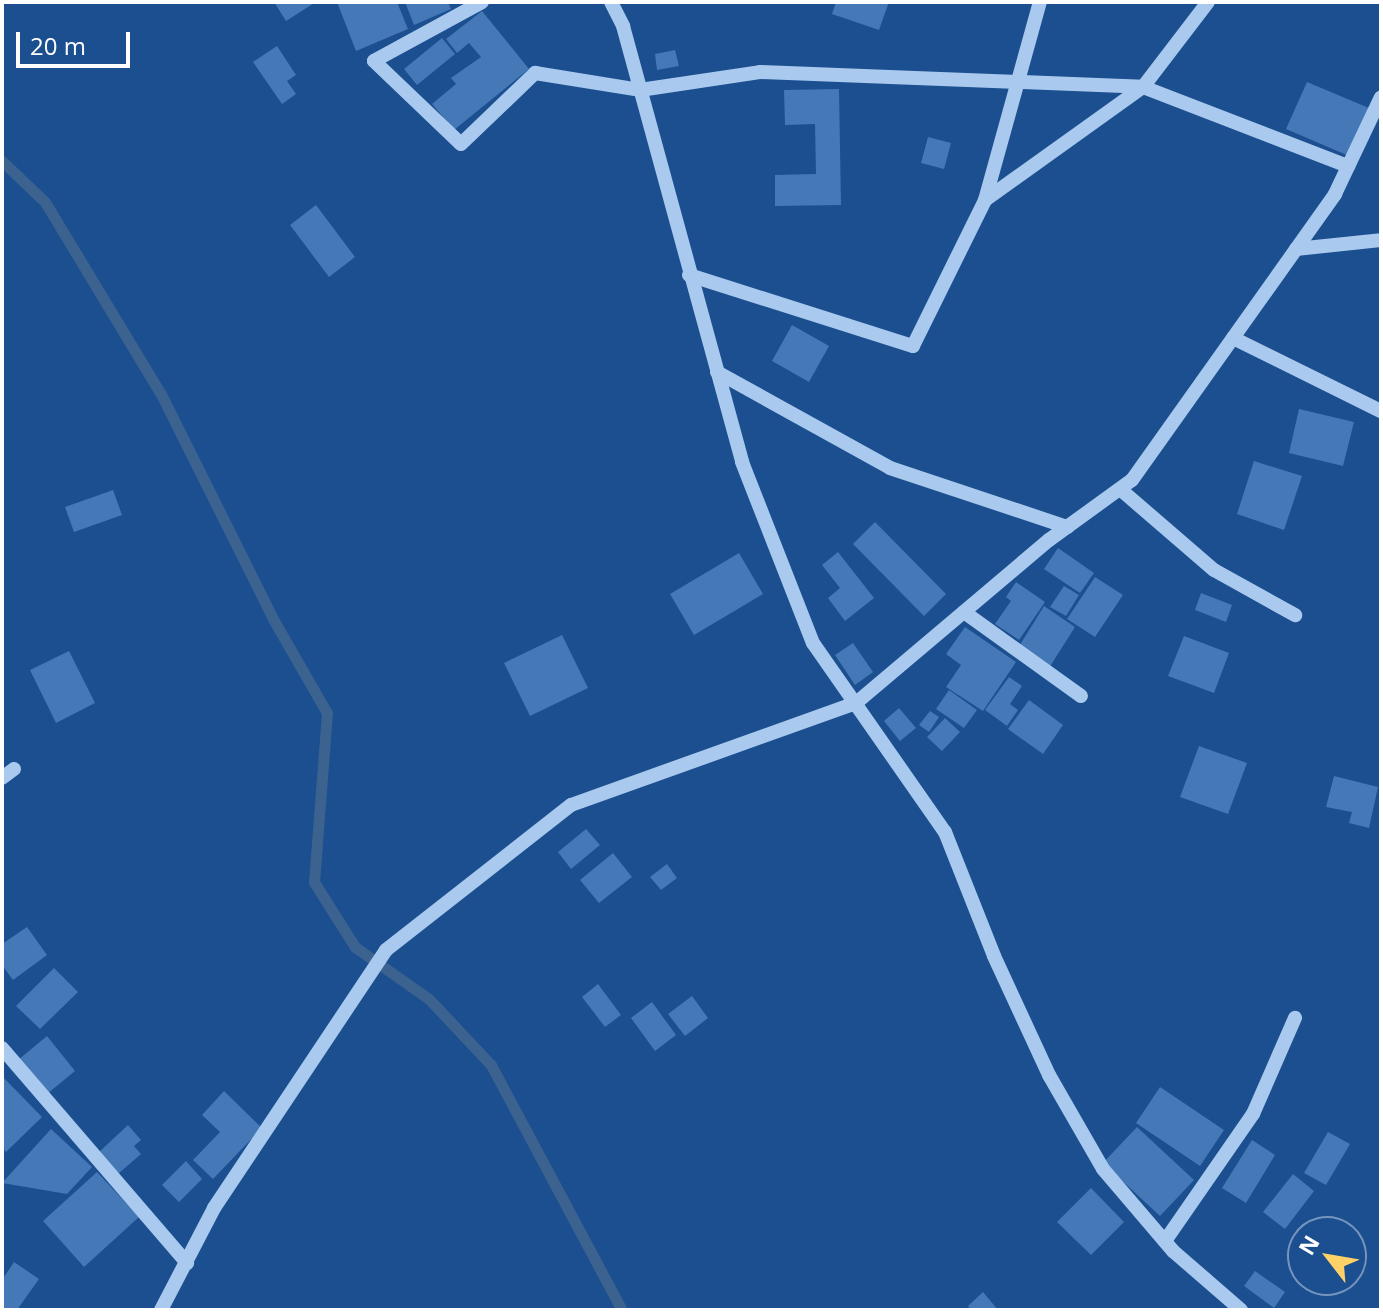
<!DOCTYPE html>
<style>
body{margin:0}
#map{position:relative;width:1383px;height:1312px;overflow:hidden;background:#1b4f8f;font-family:"Open Sans",sans-serif}
div>[style]{position:absolute}
.stream>*{height:11px;margin:-5.5px;padding:0 5.5px;transform-origin:5.5px;border-radius:5.5px;background:#3c6290}
.building>*{inset:0;background:#4478b7}
.minor>*{height:14px;margin:-7px;padding:0 7px;transform-origin:7px;border-radius:7px;background:#a9c9ee}
span{translate:-50% -50%;white-space:nowrap;text-align:center;line-height:1.15;-webkit-text-stroke:6px #1b4f8f;paint-order:stroke}
.frame{position:absolute;inset:0;border:4px solid #fff;pointer-events:none}
.north{position:absolute;left:1287px;top:1216px;width:80px;height:80px;box-sizing:border-box;background:#1b4f8f;border:2px solid #7695bc;border-radius:50%;rotate:301deg;font-size:22px;font-weight:700;line-height:32px;text-align:center;color:#fff}
.north::after{content:'';display:block;margin:auto;width:28px;height:36px;background:#ffd166;clip-path:polygon(50% 0,100% 100%,50% 72%,0 100%)}
.scale{position:absolute;left:16px;top:32px;width:114px;height:36px;box-sizing:border-box;border:4px solid #fff;border-top:0;padding-left:10px;font-size:24px;line-height:28px;white-space:nowrap;color:#fff;-webkit-text-stroke:6px #1b4f8f;paint-order:stroke}
</style>
<div id="map">
<div class="stream">
<div style="left:2px;top:161px;width:59px;rotate:43.6deg"></div>
<div style="left:45px;top:202px;width:224px;rotate:58.9deg"></div>
<div style="left:161px;top:394px;width:251px;rotate:63.5deg"></div>
<div style="left:273px;top:619px;width:108px;rotate:60.1deg"></div>
<div style="left:327px;top:713px;width:169px;rotate:94.4deg"></div>
<div style="left:314px;top:882px;width:77px;rotate:57.8deg"></div>
<div style="left:355px;top:947px;width:90px;rotate:35.1deg"></div>
<div style="left:429px;top:999px;width:91px;rotate:46.8deg"></div>
<div style="left:491px;top:1065px;width:278px;rotate:61.9deg"></div>
</div>
<div class="building">
<div style="clip-path:polygon(274px 2px,316px 2px,286px 21px)"></div>
<div style="clip-path:polygon(337px 2px,397px 2px,408px 29px,356px 51px)"></div>
<div style="clip-path:polygon(405px 2px,448px 2px,451px 9px,414px 25px)"></div>
<div style="clip-path:polygon(836px 2px,889px 2px,879px 30px,832px 14px)"></div>
<div style="clip-path:polygon(482px 11px,529px 69px,454px 130px,432px 104px,456px 84px,451px 78px,481px 57px,469px 43px,457px 53px,446px 39px)"></div>
<div style="clip-path:polygon(442px 38px,455px 54px,417px 85px,404px 69px)"></div>
<div style="clip-path:polygon(277px 46px,296px 75px,287px 81px,296px 94px,282px 104px,253px 62px)"></div>
<div style="clip-path:polygon(675px 50px,679px 66px,657px 70px,655px 54px)"></div>
<div style="clip-path:polygon(1307px 82px,1369px 108px,1349px 156px,1286px 129px)"></div>
<div style="clip-path:polygon(839px 89px,841px 205px,775px 206px,775px 175px,816px 174px,815px 124px,785px 125px,784px 90px)"></div>
<div style="clip-path:polygon(928px 137px,951px 143px,944px 169px,921px 163px)"></div>
<div style="clip-path:polygon(316px 205px,355px 257px,329px 277px,290px 225px)"></div>
<div style="clip-path:polygon(792px 325px,829px 346px,809px 382px,772px 361px)"></div>
<div style="clip-path:polygon(1299px 409px,1354px 422px,1343px 466px,1289px 453px)"></div>
<div style="clip-path:polygon(1254px 461px,1302px 476px,1284px 530px,1237px 514px)"></div>
<div style="clip-path:polygon(113px 490px,122px 515px,74px 532px,65px 507px)"></div>
<div style="clip-path:polygon(875px 522px,946px 594px,924px 616px,853px 544px)"></div>
<div style="clip-path:polygon(1058px 548px,1094px 573px,1080px 593px,1044px 569px)"></div>
<div style="clip-path:polygon(838px 552px,874px 598px,845px 621px,828px 598px,840px 588px,822px 565px)"></div>
<div style="clip-path:polygon(739px 553px,763px 594px,694px 635px,670px 594px)"></div>
<div style="clip-path:polygon(1095px 577px,1123px 595px,1095px 637px,1067px 619px)"></div>
<div style="clip-path:polygon(1016px 582px,1045px 602px,1019px 640px,995px 624px,1011px 601px,1006px 597px)"></div>
<div style="clip-path:polygon(1064px 586px,1079px 595px,1066px 616px,1050px 607px)"></div>
<div style="clip-path:polygon(1201px 593px,1232px 605px,1226px 622px,1195px 610px)"></div>
<div style="clip-path:polygon(1044px 606px,1075px 627px,1049px 668px,1018px 648px)"></div>
<div style="clip-path:polygon(965px 627px,1016px 662px,983px 711px,946px 687px,961px 665px,946px 654px)"></div>
<div style="clip-path:polygon(562px 635px,588px 688px,530px 716px,504px 663px)"></div>
<div style="clip-path:polygon(1184px 636px,1229px 653px,1214px 693px,1168px 676px)"></div>
<div style="clip-path:polygon(853px 643px,873px 672px,855px 685px,835px 655px)"></div>
<div style="clip-path:polygon(69px 651px,95px 703px,56px 723px,30px 670px)"></div>
<div style="clip-path:polygon(1009px 677px,1022px 686px,1010px 704px,1018px 710px,1007px 726px,985px 710px)"></div>
<div style="clip-path:polygon(949px 690px,977px 710px,964px 728px,936px 709px)"></div>
<div style="clip-path:polygon(1029px 700px,1063px 725px,1043px 754px,1008px 729px)"></div>
<div style="clip-path:polygon(899px 708px,916px 728px,900px 741px,884px 721px)"></div>
<div style="clip-path:polygon(930px 711px,939px 717px,929px 732px,919px 725px)"></div>
<div style="clip-path:polygon(945px 718px,960px 732px,942px 751px,927px 737px)"></div>
<div style="clip-path:polygon(1199px 746px,1247px 763px,1228px 814px,1180px 797px)"></div>
<div style="clip-path:polygon(1334px 776px,1378px 787px,1369px 828px,1349px 823px,1352px 812px,1326px 807px)"></div>
<div style="clip-path:polygon(586px 829px,600px 845px,571px 869px,558px 852px)"></div>
<div style="clip-path:polygon(613px 853px,632px 877px,599px 903px,580px 880px)"></div>
<div style="clip-path:polygon(667px 864px,677px 878px,661px 890px,650px 877px)"></div>
<div style="clip-path:polygon(27px 927px,47px 955px,13px 980px,2px 965px,2px 944px)"></div>
<div style="clip-path:polygon(54px 968px,78px 992px,40px 1029px,16px 1006px)"></div>
<div style="clip-path:polygon(598px 984px,621px 1015px,605px 1027px,582px 997px)"></div>
<div style="clip-path:polygon(692px 996px,708px 1018px,685px 1036px,668px 1014px)"></div>
<div style="clip-path:polygon(652px 1002px,676px 1035px,655px 1051px,631px 1018px)"></div>
<div style="clip-path:polygon(47px 1036px,75px 1071px,47px 1094px,18px 1060px)"></div>
<div style="clip-path:polygon(2px 1076px,42px 1117px,6px 1152px,2px 1147px)"></div>
<div style="clip-path:polygon(1160px 1087px,1224px 1130px,1200px 1166px,1136px 1123px)"></div>
<div style="clip-path:polygon(224px 1091px,262px 1128px,213px 1179px,193px 1160px,220px 1132px,202px 1115px)"></div>
<div style="clip-path:polygon(128px 1125px,141px 1140px,134px 1146px,141px 1154px,118px 1174px,98px 1153px)"></div>
<div style="clip-path:polygon(1137px 1127px,1194px 1180px,1160px 1216px,1103px 1163px)"></div>
<div style="clip-path:polygon(51px 1129px,92px 1167px,67px 1194px,2px 1183px)"></div>
<div style="clip-path:polygon(1328px 1132px,1350px 1144px,1326px 1185px,1304px 1173px)"></div>
<div style="clip-path:polygon(1252px 1140px,1275px 1155px,1246px 1203px,1222px 1188px)"></div>
<div style="clip-path:polygon(186px 1161px,202px 1179px,179px 1202px,162px 1185px)"></div>
<div style="clip-path:polygon(97px 1172px,139px 1217px,84px 1267px,43px 1221px)"></div>
<div style="clip-path:polygon(1293px 1174px,1314px 1191px,1285px 1229px,1263px 1212px)"></div>
<div style="clip-path:polygon(1091px 1188px,1124px 1222px,1091px 1255px,1057px 1222px)"></div>
<div style="clip-path:polygon(14px 1262px,39px 1279px,17px 1310px,2px 1310px,2px 1280px)"></div>
<div style="clip-path:polygon(1255px 1271px,1285px 1292px,1274px 1308px,1244px 1286px)"></div>
<div style="clip-path:polygon(983px 1292px,998px 1310px,971px 1310px,968px 1306px)"></div>
</div>
<div class="minor">
<div style="left:482px;top:2px;width:123px;rotate:151.4deg"></div>
<div style="left:374px;top:61px;width:120px;rotate:43.7deg"></div>
<div style="left:461px;top:144px;width:103px;rotate:-43.8deg"></div>
<div style="left:535px;top:73px;width:106px;rotate:9.2deg"></div>
<div style="left:640px;top:90px;width:121px;rotate:-8.5deg"></div>
<div style="left:760px;top:72px;width:383px;rotate:2.2deg"></div>
<div style="left:1143px;top:87px;width:220px;rotate:21.1deg"></div>
<div style="left:611px;top:2px;width:27px;rotate:63deg"></div>
<div style="left:623px;top:26px;width:452px;rotate:74.7deg"></div>
<div style="left:742px;top:462px;width:194px;rotate:68.6deg"></div>
<div style="left:813px;top:643px;width:231px;rotate:55.1deg"></div>
<div style="left:945px;top:832px;width:133px;rotate:68.4deg"></div>
<div style="left:994px;top:956px;width:131px;rotate:65.2deg"></div>
<div style="left:1049px;top:1075px;width:108px;rotate:60.1deg"></div>
<div style="left:1103px;top:1169px;width:108px;rotate:49.5deg"></div>
<div style="left:1173px;top:1251px;width:90px;rotate:40.9deg"></div>
<div style="left:985px;top:200px;width:205px;rotate:-74.5deg"></div>
<div style="left:1296px;top:249px;width:85px;rotate:-6deg"></div>
<div style="left:689px;top:275px;width:235px;rotate:17.6deg"></div>
<div style="left:913px;top:346px;width:163px;rotate:-63.7deg"></div>
<div style="left:985px;top:200px;width:194px;rotate:-35.6deg"></div>
<div style="left:1143px;top:87px;width:107px;rotate:-52.6deg"></div>
<div style="left:1233px;top:338px;width:165px;rotate:26.3deg"></div>
<div style="left:717px;top:372px;width:198px;rotate:29deg"></div>
<div style="left:890px;top:468px;width:187px;rotate:18.4deg"></div>
<div style="left:1120px;top:489px;width:124px;rotate:40.8deg"></div>
<div style="left:1214px;top:570px;width:93px;rotate:29.1deg"></div>
<div style="left:964px;top:612px;width:144px;rotate:35.7deg"></div>
<div style="left:2px;top:778px;width:15px;rotate:-37deg"></div>
<div style="left:2px;top:1048px;width:284px;rotate:49.3deg"></div>
<div style="left:1165px;top:1241px;width:155px;rotate:-55.3deg"></div>
<div style="left:1253px;top:1114px;width:105px;rotate:-66.4deg"></div>
<div style="left:161px;top:1310px;width:115px;rotate:-62.5deg"></div>
<div style="left:214px;top:1208px;width:310px;rotate:-56.3deg"></div>
<div style="left:386px;top:950px;width:235px;rotate:-38.1deg"></div>
<div style="left:571px;top:805px;width:303px;rotate:-19.7deg"></div>
<div style="left:856px;top:703px;width:253px;rotate:-40.2deg"></div>
<div style="left:1049px;top:540px;width:102px;rotate:-35.9deg"></div>
<div style="left:1132px;top:480px;width:351px;rotate:-54.6deg"></div>
<div style="left:1335px;top:194px;width:107px;rotate:-64.6deg"></div>
</div>
<div class="frame"></div>
<div class="north">N</div>
<div class="scale">20 m</div>
</div>
